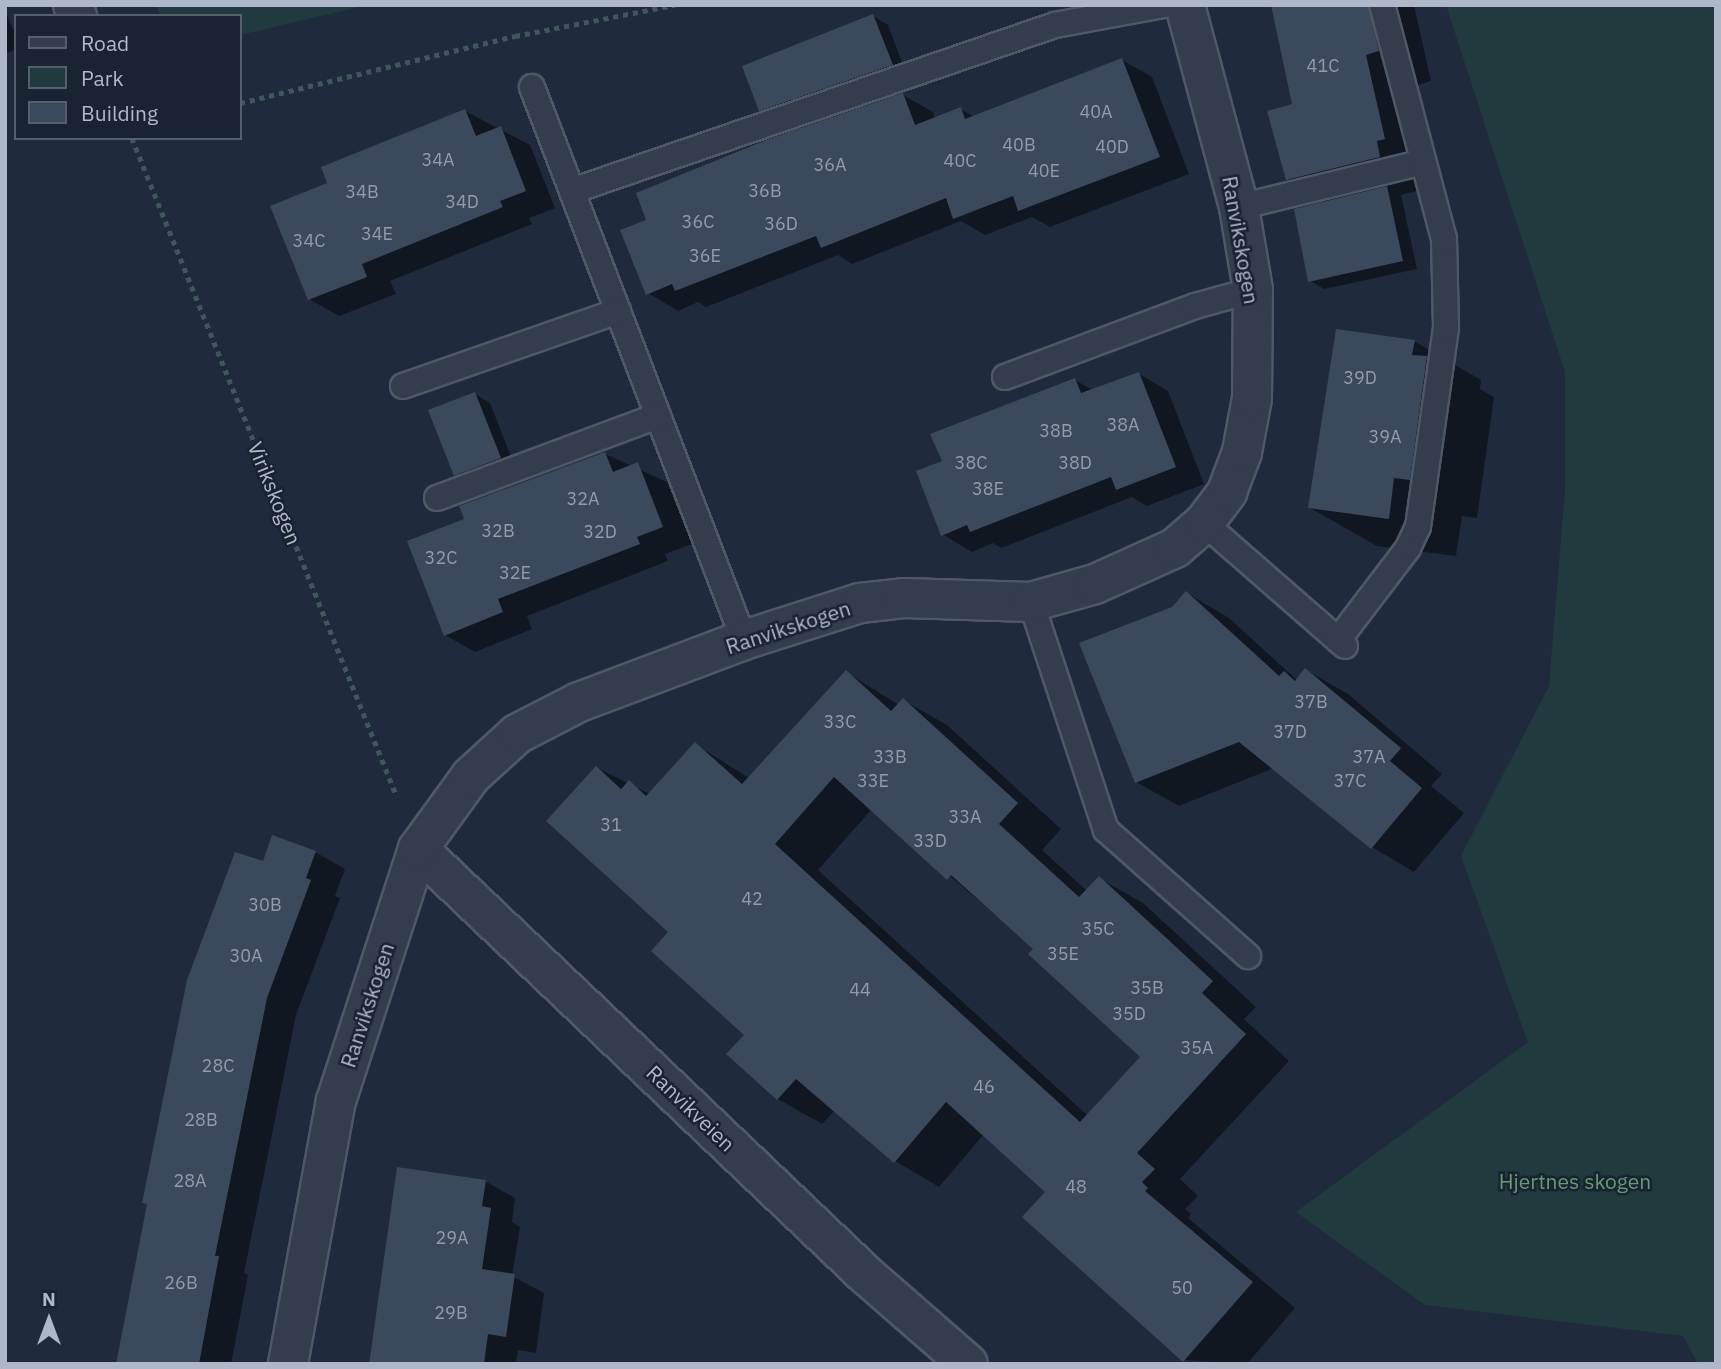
<!DOCTYPE html>
<style>
body{margin:0}
#map{position:relative;width:1721px;height:1369px;overflow:hidden;background:#1f2b3c;font-family:"IBM Plex Sans",sans-serif}
div>[style]{position:absolute}
.green>*{inset:0;background:#213a3d}
.shadow>*{inset:0;background:#0007}
.building>*{inset:0;background:#3b495c}
.path>*{height:4.5px;margin-top:-2.25px;transform-origin:0;background:repeating-linear-gradient(90deg,#3f575b 0 5px,transparent 0 10px)}
.roads{filter:drop-shadow(2px 0 #4e5867) drop-shadow(-2px 0 #4e5867) drop-shadow(0 2px #4e5867) drop-shadow(0 -2px #4e5867)}
.lane>*{height:24px;margin:-12px;padding:0 12px;transform-origin:12px;border-radius:12px;background:#333d4c}
.street>*{height:38px;margin:-19px;padding:0 19px;transform-origin:19px;border-radius:19px;background:#333d4c}
span{translate:-50% -50%;white-space:nowrap;text-align:center;line-height:1.15;-webkit-text-stroke:5px #192331;paint-order:stroke}
.number-label{font-size:18px;color:#919cad}
.number-label span{-webkit-text-stroke-width:0}
.street-label{font-size:21px;color:#aeb8c8}
.park-label{font-size:21px;color:#639c71}
.frame{position:absolute;inset:0;border:7px solid #aeb8c8;pointer-events:none}
.legend{position:absolute;left:14px;top:14px;width:228px;height:126px;box-sizing:border-box;background:#192331;border:2px solid #555f6d;margin:0;padding:9px 12px;list-style:none;font-size:21px;color:#aeb8c8}
.legend li{display:flex;align-items:center;gap:14px;height:35px}
.legend b{width:35px;border:2px solid #555f6d}
.north{position:absolute;left:14px;top:1285px;width:70px;height:70px;-webkit-text-stroke:5px #192331;paint-order:stroke;rotate:0deg;font-size:19px;font-weight:700;line-height:28px;text-align:center;color:#aeb8c8}
.north::after{content:'';display:block;margin:auto;width:24px;height:32px;background:#aeb8c8;clip-path:polygon(50% 0,100% 100%,50% 72%,0 100%)}
</style>
<div id="map">
<div class="green">
<div style="clip-path:polygon(156px 5px,367px 5px,240px 35px,240px 16px,160px 16px)"></div>
<div style="clip-path:polygon(1446px 5px,1716px 5px,1716px 1364px,1698px 1364px,1683px 1336px,1425px 1305px,1296px 1212px,1528px 1042px,1461px 856px,1549px 686px,1565px 490px,1565px 372px)"></div>
</div>
<div class="shadow">
<div style="clip-path:polygon(1271px 5px,1414px 5px,1431px 81px,1418px 85px,1432px 187px,1401px 195px,1417px 269px,1324px 289px,1309px 280px,1328px 202px,1288px 179px,1295px 105px)"></div>
<div style="clip-path:polygon(5px 11px,16px 36px,16px 49px,5px 54px)"></div>
<div style="clip-path:polygon(873px 16px,888px 25px,906px 73px,775px 118px,760px 110px)"></div>
<div style="clip-path:polygon(1122px 60px,1152px 77px,1189px 174px,1050px 227px,1032px 217px,985px 235px,961px 221px,852px 264px,838px 255px,706px 307px,698px 302px,678px 311px,648px 293px,649px 221px,903px 95px,933px 112px,935px 119px,961px 109px,974px 117px)"></div>
<div style="clip-path:polygon(465px 111px,530px 145px,555px 208px,529px 218px,532px 224px,390px 281px,396px 294px,339px 316px,309px 299px,329px 184px)"></div>
<div style="clip-path:polygon(1414px 341px,1481px 380px,1480px 389px,1494px 397px,1477px 518px,1462px 516px,1456px 556px,1377px 546px,1310px 508px)"></div>
<div style="clip-path:polygon(1138px 373px,1168px 391px,1204px 484px,1147px 506px,1132px 497px,1001px 548px,993px 543px,972px 552px,942px 534px,944px 461px,1075px 380px,1094px 391px)"></div>
<div style="clip-path:polygon(475px 394px,490px 403px,515px 467px,470px 483px,455px 475px)"></div>
<div style="clip-path:polygon(605px 454px,667px 482px,692px 544px,665px 554px,668px 561px,527px 616px,532px 629px,475px 652px,445px 635px,466px 520px)"></div>
<div style="clip-path:polygon(1187px 593px,1229px 618px,1298px 681px,1306px 670px,1348px 694px,1442px 774px,1431px 786px,1464px 813px,1414px 872px,1372px 847px,1274px 768px,1179px 806px,1136px 782px,1173px 608px)"></div>
<div style="clip-path:polygon(evenodd,846px 672px,899px 705px,903px 700px,947px 725px,1061px 829px,1042px 850px,1087px 891px,1099px 878px,1143px 903px,1256px 1007px,1244px 1019px,1289px 1061px,1180px 1179px,1198px 1196px,1185px 1209px,1191px 1214px,1188px 1218px,1295px 1308px,1247px 1364px,1184px 1360px,1047px 1192px,984px 1134px,939px 1187px,895px 1161px,835px 1110px,822px 1124px,778px 1099px,746px 1035px,671px 932px,597px 768px,650px 794px,695px 744px,749px 778px,846px 672px,872px 809px,1035px 949px,1143px 1057px,1088px 1116px,818px 870px,872px 809px)"></div>
<div style="clip-path:polygon(315px 852px,345px 869px,335px 896px,340px 898px,296px 1015px,244px 1273px,248px 1275px,231px 1364px,118px 1363px,264px 863px)"></div>
<div style="clip-path:polygon(399px 1168px,485px 1181px,515px 1198px,512px 1222px,520px 1227px,512px 1276px,544px 1293px,536px 1353px,518px 1350px,516px 1364px,369px 1364px)"></div>
</div>
<div class="building">
<div style="clip-path:polygon(1271px 5px,1368px 5px,1379px 51px,1366px 55px,1385px 139px,1377px 141px,1380px 157px,1286px 180px,1267px 111px,1292px 104px)"></div>
<div style="clip-path:polygon(873px 14px,893px 65px,759px 111px,742px 66px)"></div>
<div style="clip-path:polygon(1122px 58px,1160px 157px,1018px 211px,1013px 196px,953px 219px,946px 198px,821px 248px,816px 236px,675px 291px,672px 284px,646px 295px,620px 230px,646px 220px,636px 193px,769px 139px,903px 93px,915px 125px,961px 107px,965px 119px)"></div>
<div style="clip-path:polygon(465px 109px,476px 136px,501px 126px,526px 191px,500px 201px,503px 207px,362px 264px,367px 277px,308px 300px,270px 206px,327px 183px,321px 167px)"></div>
<div style="clip-path:polygon(1387px 186px,1403px 261px,1308px 282px,1294px 209px)"></div>
<div style="clip-path:polygon(1336px 329px,1415px 340px,1412px 355px,1427px 356px,1410px 480px,1394px 478px,1389px 519px,1308px 508px)"></div>
<div style="clip-path:polygon(1139px 372px,1176px 467px,1116px 490px,1111px 477px,970px 532px,967px 525px,941px 536px,916px 471px,942px 461px,930px 434px,1075px 378px,1081px 393px)"></div>
<div style="clip-path:polygon(475px 392px,501px 458px,454px 476px,428px 410px)"></div>
<div style="clip-path:polygon(605px 452px,613px 472px,638px 462px,663px 527px,637px 537px,640px 544px,498px 599px,503px 612px,444px 636px,407px 541px,464px 519px,459px 506px)"></div>
<div style="clip-path:polygon(1186px 591px,1279px 676px,1284px 671px,1295px 681px,1305px 668px,1401px 748px,1390px 761px,1422px 788px,1371px 849px,1239px 742px,1135px 783px,1079px 643px,1172px 607px)"></div>
<div style="clip-path:polygon(evenodd,846px 670px,891px 711px,903px 698px,1018px 803px,999px 824px,1079px 897px,1099px 876px,1213px 981px,1202px 993px,1246px 1034px,1137px 1153px,1155px 1169px,1142px 1182px,1148px 1188px,1145px 1191px,1253px 1282px,1183px 1362px,1022px 1217px,1045px 1192px,946px 1102px,894px 1163px,796px 1079px,777px 1100px,726px 1054px,744px 1035px,651px 951px,668px 932px,546px 821px,596px 766px,621px 789px,629px 780px,646px 796px,695px 742px,742px 784px,846px 670px,834px 777px,947px 880px,951px 875px,1033px 949px,1028px 954px,1140px 1057px,1080px 1122px,775px 844px,834px 777px)"></div>
<div style="clip-path:polygon(272px 835px,316px 851px,306px 878px,311px 880px,267px 998px,215px 1256px,219px 1256px,199px 1364px,116px 1364px,147px 1204px,142px 1203px,187px 980px,235px 852px,263px 861px)"></div>
<div style="clip-path:polygon(397px 1167px,486px 1180px,482px 1206px,491px 1208px,482px 1269px,515px 1274px,506px 1337px,488px 1334px,484px 1364px,369px 1364px)"></div>
</div>
<div class="path">
<div style="left:240px;top:103px;width:283px;rotate:-13.7deg"></div>
<div style="left:515px;top:36px;width:163px;rotate:-11deg"></div>
<div style="left:132px;top:138px;width:710px;rotate:68.09deg"></div>
</div>
<div class="roads">
<div class="lane">
<div style="left:532px;top:87px;width:592px;rotate:69.03deg"></div>
<div style="left:572px;top:191px;width:511px;rotate:-18.97deg"></div>
<div style="left:1055px;top:25px;width:111px;rotate:-10.4deg"></div>
<div style="left:1239px;top:207px;width:189px;rotate:-13.7deg"></div>
<div style="left:1005px;top:377px;width:203px;rotate:-20.5deg"></div>
<div style="left:1195px;top:306px;width:60px;rotate:-15.4deg"></div>
<div style="left:403px;top:386px;width:228px;rotate:-19.2deg"></div>
<div style="left:437px;top:498px;width:236px;rotate:-20.4deg"></div>
<div style="left:1204px;top:523px;width:187px;rotate:41.1deg"></div>
<div style="left:1031px;top:602px;width:240px;rotate:71.8deg"></div>
<div style="left:1106px;top:830px;width:190px;rotate:41.6deg"></div>
<div style="left:1338px;top:640px;width:116px;rotate:-52.7deg"></div>
<div style="left:1408px;top:548px;width:23px;rotate:-65deg"></div>
<div style="left:1418px;top:527px;width:202px;rotate:-82deg"></div>
<div style="left:1446px;top:327px;width:88px;rotate:-91.3deg"></div>
<div style="left:1444px;top:239px;width:242px;rotate:-104.8deg"></div>
</div>
<div class="street">
<div style="left:73px;top:5px;width:12px;rotate:70deg"></div>
<div style="left:418px;top:849px;width:618px;rotate:43.56deg"></div>
<div style="left:866px;top:1275px;width:135px;rotate:41.1deg"></div>
<div style="left:288px;top:1364px;width:267px;rotate:-79.7deg"></div>
<div style="left:336px;top:1101px;width:265px;rotate:-72deg"></div>
<div style="left:418px;top:849px;width:90px;rotate:-54deg"></div>
<div style="left:471px;top:776px;width:62px;rotate:-42.4deg"></div>
<div style="left:517px;top:734px;width:70px;rotate:-27.3deg"></div>
<div style="left:579px;top:702px;width:176px;rotate:-20.6deg"></div>
<div style="left:744px;top:640px;width:122px;rotate:-17.7deg"></div>
<div style="left:860px;top:603px;width:44px;rotate:-6.5deg"></div>
<div style="left:904px;top:598px;width:127px;rotate:1.8deg"></div>
<div style="left:1031px;top:602px;width:66px;rotate:-15.7deg"></div>
<div style="left:1095px;top:584px;width:88px;rotate:-24.2deg"></div>
<div style="left:1175px;top:548px;width:38px;rotate:-41deg"></div>
<div style="left:1204px;top:523px;width:39px;rotate:-53deg"></div>
<div style="left:1227px;top:492px;width:43px;rotate:-69.4deg"></div>
<div style="left:1242px;top:452px;width:55px;rotate:-79.5deg"></div>
<div style="left:1252px;top:398px;width:108px;rotate:-89.5deg"></div>
<div style="left:1253px;top:290px;width:84px;rotate:-99.6deg"></div>
<div style="left:1239px;top:207px;width:209px;rotate:-105deg"></div>
</div>
</div>
<div class="number-label">
<span style="left:1323px;top:66px">41C</span>
<span style="left:1096px;top:112px">40A</span>
<span style="left:1019px;top:145px">40B</span>
<span style="left:1112px;top:147px">40D</span>
<span style="left:438px;top:160px">34A</span>
<span style="left:960px;top:161px">40C</span>
<span style="left:830px;top:165px">36A</span>
<span style="left:1044px;top:171px">40E</span>
<span style="left:765px;top:191px">36B</span>
<span style="left:362px;top:192px">34B</span>
<span style="left:462px;top:202px">34D</span>
<span style="left:698px;top:222px">36C</span>
<span style="left:781px;top:224px">36D</span>
<span style="left:377px;top:234px">34E</span>
<span style="left:309px;top:241px">34C</span>
<span style="left:705px;top:256px">36E</span>
<span style="left:1360px;top:378px">39D</span>
<span style="left:1123px;top:425px">38A</span>
<span style="left:1056px;top:431px">38B</span>
<span style="left:1385px;top:437px">39A</span>
<span style="left:971px;top:463px">38C</span>
<span style="left:1075px;top:463px">38D</span>
<span style="left:988px;top:489px">38E</span>
<span style="left:583px;top:499px">32A</span>
<span style="left:498px;top:531px">32B</span>
<span style="left:600px;top:532px">32D</span>
<span style="left:441px;top:558px">32C</span>
<span style="left:515px;top:573px">32E</span>
<span style="left:1311px;top:702px">37B</span>
<span style="left:840px;top:722px">33C</span>
<span style="left:1290px;top:732px">37D</span>
<span style="left:890px;top:757px">33B</span>
<span style="left:1369px;top:757px">37A</span>
<span style="left:873px;top:781px">33E</span>
<span style="left:1350px;top:781px">37C</span>
<span style="left:965px;top:817px">33A</span>
<span style="left:611px;top:825px">31</span>
<span style="left:930px;top:841px">33D</span>
<span style="left:752px;top:899px">42</span>
<span style="left:265px;top:905px">30B</span>
<span style="left:1098px;top:929px">35C</span>
<span style="left:1063px;top:954px">35E</span>
<span style="left:246px;top:956px">30A</span>
<span style="left:1147px;top:988px">35B</span>
<span style="left:860px;top:990px">44</span>
<span style="left:1129px;top:1014px">35D</span>
<span style="left:1197px;top:1048px">35A</span>
<span style="left:218px;top:1066px">28C</span>
<span style="left:984px;top:1087px">46</span>
<span style="left:201px;top:1120px">28B</span>
<span style="left:190px;top:1181px">28A</span>
<span style="left:1076px;top:1187px">48</span>
<span style="left:452px;top:1238px">29A</span>
<span style="left:181px;top:1283px">26B</span>
<span style="left:1182px;top:1288px">50</span>
<span style="left:451px;top:1313px">29B</span>
</div>
<div class="street-label">
<span style="left:1241px;top:240px;rotate:80deg">Ranvikskogen</span>
<span style="left:275px;top:493px;rotate:68deg">Virikskogen</span>
<span style="left:788px;top:627px;rotate:-18deg">Ranvikskogen</span>
<span style="left:367px;top:1005px;rotate:-72deg">Ranvikskogen</span>
<span style="left:691px;top:1108px;rotate:44deg">Ranvikveien</span>
</div>
<div class="park-label">
<span style="left:1575px;top:1181px">Hjertnes skogen</span>
</div>
<div class="frame"></div>
<ul class="legend">
<li><b style="height:9px;background:#333d4c"></b>Road</li>
<li><b style="height:19px;background:#213a3d"></b>Park</li>
<li><b style="height:19px;background:#3b495c"></b>Building</li>
</ul>
<div class="north">N</div>
</div>
